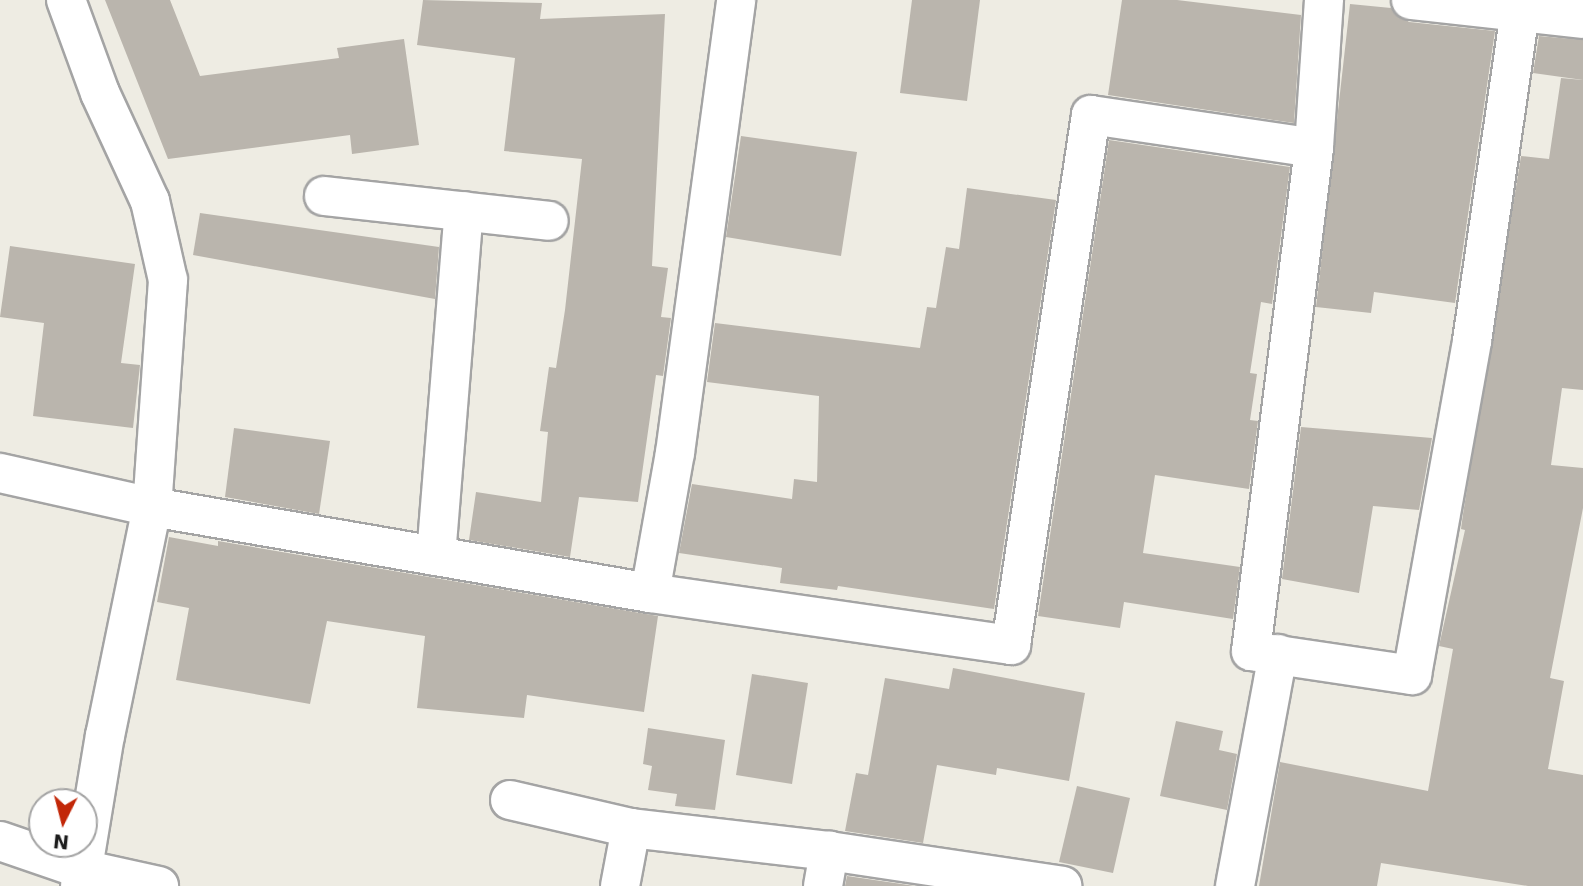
<!DOCTYPE html>
<style>
body{margin:0}
#map{position:relative;width:1583px;height:886px;overflow:hidden;background:#eeece3;font-family:"DejaVu Sans",sans-serif}
div>[style]{position:absolute}
.building>*{inset:0;background:#bab5ad}
.roads{filter:drop-shadow(2px 0 #a4a4a4) drop-shadow(-2px 0 #a4a4a4) drop-shadow(0 2px #a4a4a4) drop-shadow(0 -2px #a4a4a4)}
.street>*{height:38px;margin:-19px;padding:0 19px;transform-origin:19px;border-radius:19px;background:#fff}
span{translate:-50% -50%;white-space:nowrap;text-align:center;line-height:1.15;-webkit-text-stroke:7px #fff;paint-order:stroke}
.north{position:absolute;left:28px;top:788px;width:70px;height:70px;box-sizing:border-box;background:#fff;border:2px solid #a5a5a5;border-radius:50%;rotate:186deg;font-size:19px;font-weight:700;line-height:28px;text-align:center;color:#1d1d1d}
.north::after{content:'';display:block;margin:auto;width:24px;height:32px;background:#c22708;clip-path:polygon(50% 0,100% 100%,50% 72%,0 100%)}
</style>
<div id="map">
<div class="building">
<div style="clip-path:polygon(105px 0,170px 0,200px 76px,339px 58px,337px 48px,404px 39px,419px 145px,352px 154px,350px 135px,168px 159px)"></div>
<div style="clip-path:polygon(423px 0,542px 3px,540px 19px,665px 14px,652px 266px,668px 268px,661px 317px,671px 318px,663px 376px,656px 375px,638px 502px,579px 497px,570px 557px,469px 540px,476px 492px,541px 502px,548px 432px,540px 431px,549px 367px,556px 368px,565px 310px,582px 159px,504px 151px,515px 58px,417px 45px)"></div>
<div style="clip-path:polygon(912px 0,980px 0,967px 101px,900px 93px)"></div>
<div style="clip-path:polygon(1122px 0,1177px 0,1301px 15px,1294px 123px,1108px 95px)"></div>
<div style="clip-path:polygon(1350px 4px,1391px 8px,1409px 22px,1495px 31px,1455px 303px,1374px 292px,1371px 313px,1316px 307px)"></div>
<div style="clip-path:polygon(1539px 36px,1583px 40px,1583px 80px,1533px 73px)"></div>
<div style="clip-path:polygon(1561px 78px,1583px 80px,1583px 390px,1562px 388px,1551px 465px,1583px 468px,1583px 508px,1550px 678px,1564px 681px,1548px 769px,1583px 775px,1583px 886px,1528px 886px,1381px 863px,1377px 886px,1259px 886px,1280px 762px,1428px 791px,1453px 649px,1439px 646px,1465px 530px,1461px 529px,1463px 514px,1521px 156px,1549px 159px)"></div>
<div style="clip-path:polygon(741px 136px,857px 152px,841px 256px,726px 237px)"></div>
<div style="clip-path:polygon(1109px 140px,1290px 167px,1272px 304px,1261px 302px,1250px 373px,1257px 374px,1250px 420px,1258px 421px,1249px 489px,1155px 475px,1143px 553px,1240px 567px,1233px 619px,1124px 602px,1120px 628px,1038px 616px)"></div>
<div style="clip-path:polygon(967px 188px,1056px 200px,994px 609px,838px 586px,837px 590px,780px 583px,782px 568px,679px 553px,692px 484px,792px 499px,794px 479px,817px 482px,819px 396px,707px 382px,715px 323px,920px 348px,927px 307px,936px 308px,946px 247px,959px 249px)"></div>
<div style="clip-path:polygon(200px 213px,439px 247px,435px 299px,193px 255px)"></div>
<div style="clip-path:polygon(10px 246px,135px 264px,121px 363px,140px 365px,133px 428px,33px 416px,44px 323px,0 317px)"></div>
<div style="clip-path:polygon(1301px 427px,1432px 438px,1419px 510px,1373px 506px,1359px 593px,1282px 579px)"></div>
<div style="clip-path:polygon(234px 428px,330px 441px,319px 514px,225px 497px)"></div>
<div style="clip-path:polygon(169px 537px,218px 546px,218px 541px,658px 616px,644px 712px,527px 695px,524px 718px,417px 708px,425px 636px,327px 621px,310px 704px,176px 680px,189px 608px,157px 602px)"></div>
<div style="clip-path:polygon(953px 668px,1085px 693px,1069px 781px,997px 768px,996px 775px,937px 765px,923px 843px,845px 831px,856px 773px,868px 775px,885px 678px,949px 689px)"></div>
<div style="clip-path:polygon(752px 674px,808px 683px,792px 784px,736px 775px)"></div>
<div style="clip-path:polygon(1176px 721px,1223px 731px,1219px 750px,1237px 754px,1227px 810px,1160px 796px)"></div>
<div style="clip-path:polygon(648px 728px,725px 740px,715px 810px,675px 806px,677px 794px,648px 790px,652px 766px,643px 764px)"></div>
<div style="clip-path:polygon(1077px 786px,1130px 798px,1113px 873px,1059px 862px)"></div>
<div style="clip-path:polygon(847px 876px,915px 886px,845px 886px)"></div>
</div>
<div class="roads">
<div class="street">
<div style="left:66px;top:0;width:99px;rotate:69.9deg"></div>
<div style="left:100px;top:93px;width:119px;rotate:65.2deg"></div>
<div style="left:150px;top:201px;width:81px;rotate:77.2deg"></div>
<div style="left:168px;top:280px;width:228px;rotate:94deg"></div>
<div style="left:152px;top:507px;width:233px;rotate:101.6deg"></div>
<div style="left:105px;top:735px;width:153px;rotate:99.4deg"></div>
<div style="left:1324px;top:0;width:148px;rotate:93.9deg"></div>
<div style="left:1314px;top:148px;width:507px;rotate:97.14deg"></div>
<div style="left:1251px;top:651px;width:163px;rotate:8.5deg"></div>
<div style="left:1412px;top:675px;width:339px;rotate:-79.8deg"></div>
<div style="left:1472px;top:341px;width:345px;rotate:-81.7deg"></div>
<div style="left:1411px;top:0;width:173px;rotate:6.3deg"></div>
<div style="left:324px;top:196px;width:226px;rotate:6.3deg"></div>
<div style="left:0;top:473px;width:156px;rotate:12.6deg"></div>
<div style="left:152px;top:507px;width:505px;rotate:9.8deg"></div>
<div style="left:650px;top:593px;width:365px;rotate:8.2deg"></div>
<div style="left:1011px;top:645px;width:536px;rotate:-81.42deg"></div>
<div style="left:1091px;top:115px;width:225px;rotate:8.4deg"></div>
<div style="left:436px;top:556px;width:346px;rotate:-85.4deg"></div>
<div style="left:650px;top:593px;width:142px;rotate:-79.9deg"></div>
<div style="left:675px;top:453px;width:457px;rotate:-82.3deg"></div>
<div style="left:510px;top:800px;width:124px;rotate:13deg"></div>
<div style="left:0;top:841px;width:87px;rotate:18.9deg"></div>
<div style="left:82px;top:869px;width:79px;rotate:12.4deg"></div>
<div style="left:620px;top:886px;width:59px;rotate:-79.3deg"></div>
<div style="left:631px;top:828px;width:199px;rotate:6.6deg"></div>
<div style="left:829px;top:851px;width:236px;rotate:8.5deg"></div>
<div style="left:823px;top:886px;width:36px;rotate:-80deg"></div>
<div style="left:1235px;top:886px;width:236px;rotate:-79.5deg"></div>
</div>
</div>
<div class="north">N</div>
</div>
